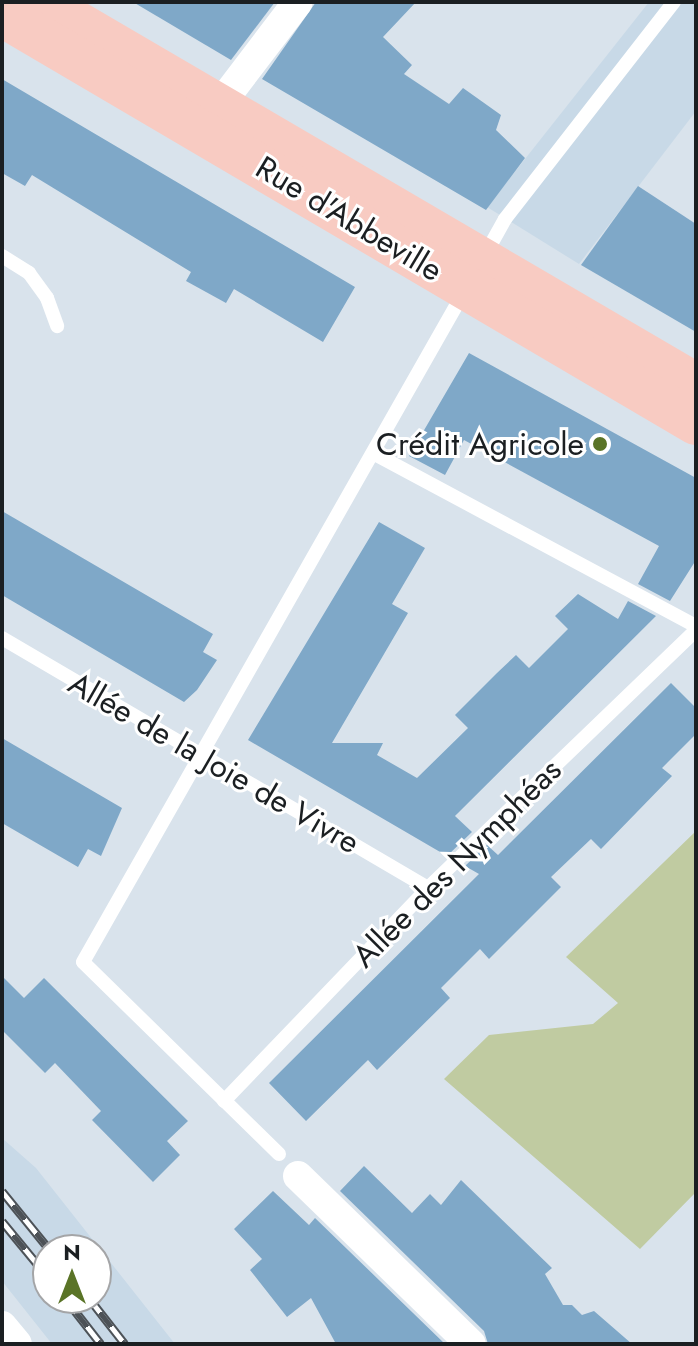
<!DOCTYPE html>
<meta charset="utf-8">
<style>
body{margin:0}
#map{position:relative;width:698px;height:1346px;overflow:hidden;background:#d9e3ec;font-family:Jost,sans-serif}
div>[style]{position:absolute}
.built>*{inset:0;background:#c8d9e7}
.green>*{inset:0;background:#c0cba1}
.building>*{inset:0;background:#7fa8c8}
.service>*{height:14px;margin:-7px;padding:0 7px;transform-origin:7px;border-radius:7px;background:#fff}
.minor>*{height:30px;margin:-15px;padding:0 15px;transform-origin:15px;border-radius:15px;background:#fff}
.primary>*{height:44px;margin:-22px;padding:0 22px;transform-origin:22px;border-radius:22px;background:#f8cbc2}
.rail>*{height:9px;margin-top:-4.5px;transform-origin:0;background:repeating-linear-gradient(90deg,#fff 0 18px,#4d5257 0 36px);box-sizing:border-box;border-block:2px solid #4d5257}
.dots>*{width:22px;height:22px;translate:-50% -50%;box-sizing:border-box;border:4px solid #fff;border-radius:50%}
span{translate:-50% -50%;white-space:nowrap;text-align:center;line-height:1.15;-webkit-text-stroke:6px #fff;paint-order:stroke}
.street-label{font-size:32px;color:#1b1f22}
.poi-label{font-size:32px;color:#1b1f22}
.right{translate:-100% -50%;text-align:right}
.frame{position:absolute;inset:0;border:4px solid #1b1f22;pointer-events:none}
.north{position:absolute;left:32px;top:1234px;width:80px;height:80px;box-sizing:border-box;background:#fff;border:2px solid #a4a5a7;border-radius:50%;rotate:0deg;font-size:22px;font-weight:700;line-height:32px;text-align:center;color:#1b1f22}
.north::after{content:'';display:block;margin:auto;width:28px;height:36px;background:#5a7427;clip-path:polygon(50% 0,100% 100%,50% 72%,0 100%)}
</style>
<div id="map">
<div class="built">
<div style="clip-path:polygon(649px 2px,696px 2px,696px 111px,579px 264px,487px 207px)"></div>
<div style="clip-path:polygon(evenodd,2px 1138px,36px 1168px,175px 1344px,52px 1344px,2px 1281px,2px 1138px,48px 1250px,96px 1250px,96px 1298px,48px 1298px,48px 1250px)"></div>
</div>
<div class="green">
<div style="clip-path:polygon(696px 831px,696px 1192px,640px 1249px,444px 1079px,489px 1035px,593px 1024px,618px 1003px,566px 957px)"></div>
</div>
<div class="building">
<div style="clip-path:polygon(133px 2px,275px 2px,231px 60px)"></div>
<div style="clip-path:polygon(316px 2px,416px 2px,383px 37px,412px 65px,404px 74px,449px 104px,463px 88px,501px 115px,496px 130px,525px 158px,486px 210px,262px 79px)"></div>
<div style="clip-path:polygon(2px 79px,355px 287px,323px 342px,234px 289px,226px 303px,186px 281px,191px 272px,32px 175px,25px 186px,2px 173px)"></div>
<div style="clip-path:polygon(638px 186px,696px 224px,696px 332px,581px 265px)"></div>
<div style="clip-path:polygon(469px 353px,696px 478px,696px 560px,670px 601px,638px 584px,659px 546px,464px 440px,445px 475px,409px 456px)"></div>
<div style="clip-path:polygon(2px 511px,213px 634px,203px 652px,217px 660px,197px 690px,184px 702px,2px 595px)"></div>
<div style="clip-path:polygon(379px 522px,425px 548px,392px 604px,408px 613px,332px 743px,383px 743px,377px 755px,417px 778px,468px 728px,455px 715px,497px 673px,516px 655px,529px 668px,568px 629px,555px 616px,578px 594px,618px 619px,628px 601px,656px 616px,455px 816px,472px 832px,447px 856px,248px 740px)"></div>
<div style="clip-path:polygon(671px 683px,696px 708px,696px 734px,662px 768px,672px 776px,601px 849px,591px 839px,551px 877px,561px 887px,489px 959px,480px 949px,441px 988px,450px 998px,377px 1070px,368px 1060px,306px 1121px,269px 1083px,479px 874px,465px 866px,487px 845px,498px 855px)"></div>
<div style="clip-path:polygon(2px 738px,122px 808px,101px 856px,88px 849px,78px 867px,2px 823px)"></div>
<div style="clip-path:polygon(2px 976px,24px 998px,44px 978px,188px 1121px,167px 1141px,180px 1155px,153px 1182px,92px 1120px,101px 1111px,55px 1063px,45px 1073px,2px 1030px)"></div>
<div style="clip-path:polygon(364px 1166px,412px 1213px,430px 1194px,441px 1205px,461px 1180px,552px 1268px,545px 1274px,563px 1305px,572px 1305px,582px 1315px,594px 1311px,632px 1344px,488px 1344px,484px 1331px,340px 1191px)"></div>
<div style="clip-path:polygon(273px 1191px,309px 1225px,315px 1218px,445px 1344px,336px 1344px,311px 1298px,287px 1317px,250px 1270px,262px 1259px,234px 1229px)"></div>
</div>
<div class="service">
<div style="left:485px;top:255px;width:41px;rotate:-60.9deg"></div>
<div style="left:505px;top:219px;width:275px;rotate:-52.1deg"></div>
<div style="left:2px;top:256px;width:32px;rotate:32deg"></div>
<div style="left:29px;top:273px;width:31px;rotate:54deg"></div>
<div style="left:47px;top:298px;width:30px;rotate:70deg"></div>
<div style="left:373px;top:453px;width:366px;rotate:28.2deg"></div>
<div style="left:2px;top:638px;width:494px;rotate:30.4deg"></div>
<div style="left:224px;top:1101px;width:295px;rotate:-46.2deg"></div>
<div style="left:428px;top:888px;width:372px;rotate:-43.9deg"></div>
<div style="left:279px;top:1154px;width:274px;rotate:-135.6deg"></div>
<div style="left:83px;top:962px;width:773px;rotate:-60.38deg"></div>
</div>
<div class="minor">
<div style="left:208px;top:120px;width:148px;rotate:-52.7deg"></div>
<div style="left:298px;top:1176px;width:241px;rotate:44.2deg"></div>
<div style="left:2px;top:1326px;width:23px;rotate:50deg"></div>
</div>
<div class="primary">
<div style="left:41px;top:2px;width:759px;rotate:30.32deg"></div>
<div style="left:2px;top:15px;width:805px;rotate:30.45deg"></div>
</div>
<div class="rail">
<div style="left:2px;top:1191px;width:76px;rotate:50.9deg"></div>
<div style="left:2px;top:1221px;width:72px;rotate:50.6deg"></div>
<div style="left:65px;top:1298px;width:58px;rotate:52deg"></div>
<div style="left:89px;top:1298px;width:58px;rotate:52deg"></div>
</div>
<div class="dots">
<div style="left:600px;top:444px;background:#5a7427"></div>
</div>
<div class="street-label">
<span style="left:349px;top:219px;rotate:31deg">Rue d'Abbeville</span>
<span style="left:214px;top:763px;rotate:30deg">Allée de la Joie de Vivre</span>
<span style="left:457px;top:863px;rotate:-45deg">Allée des Nymphéas</span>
</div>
<div class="poi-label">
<span class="right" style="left:584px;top:444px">Crédit Agricole</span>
</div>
<div class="frame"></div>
<div class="north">N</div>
</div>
